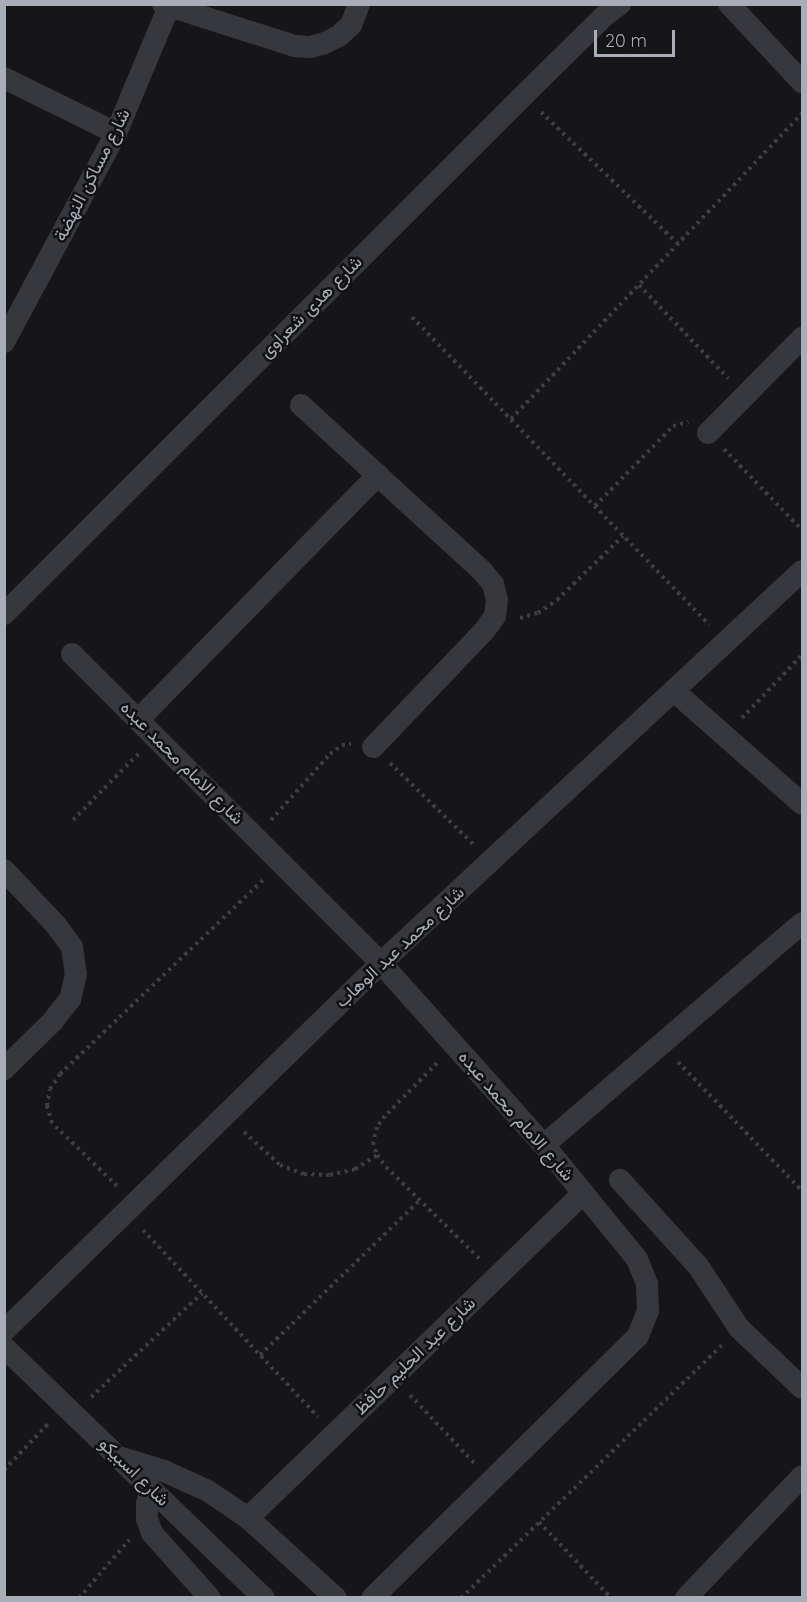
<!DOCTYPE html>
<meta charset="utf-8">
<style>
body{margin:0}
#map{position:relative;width:807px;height:1602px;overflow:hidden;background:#161618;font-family:Quicksand,Vazirmatn,sans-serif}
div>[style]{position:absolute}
.path>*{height:4px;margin-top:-2px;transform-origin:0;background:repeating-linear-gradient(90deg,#3d3f44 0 3px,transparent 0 7.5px)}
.minor>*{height:22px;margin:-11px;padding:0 11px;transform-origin:11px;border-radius:11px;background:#37383d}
span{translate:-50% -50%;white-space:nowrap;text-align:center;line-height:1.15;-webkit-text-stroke:5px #111113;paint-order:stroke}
.street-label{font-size:18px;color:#a8adb8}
.frame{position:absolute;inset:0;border:6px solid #a8adb8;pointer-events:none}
.scale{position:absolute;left:594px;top:30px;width:81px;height:27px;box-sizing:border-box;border:3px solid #a8adb8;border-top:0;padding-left:8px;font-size:18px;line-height:21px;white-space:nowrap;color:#a8adb8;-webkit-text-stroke:4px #111113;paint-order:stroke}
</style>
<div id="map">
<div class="path">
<div style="left:541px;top:112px;width:190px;rotate:43.9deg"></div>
<div style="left:639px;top:285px;width:129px;rotate:46.3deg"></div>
<div style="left:412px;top:317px;width:428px;rotate:46deg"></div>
<div style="left:511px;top:419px;width:422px;rotate:-46.4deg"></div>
<div style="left:724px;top:449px;width:112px;rotate:46.1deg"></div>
<div style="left:595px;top:506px;width:112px;rotate:-45.7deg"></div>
<div style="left:673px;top:426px;width:16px;rotate:-15deg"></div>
<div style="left:520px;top:618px;width:19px;rotate:-16deg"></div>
<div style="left:538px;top:613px;width:23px;rotate:-34deg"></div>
<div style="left:557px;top:600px;width:92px;rotate:-44.1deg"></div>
<div style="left:742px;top:718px;width:87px;rotate:-46.4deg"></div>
<div style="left:390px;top:763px;width:116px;rotate:44.3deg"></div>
<div style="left:73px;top:820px;width:93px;rotate:-45.4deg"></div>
<div style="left:271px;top:820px;width:89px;rotate:-48.2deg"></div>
<div style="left:330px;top:754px;width:15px;rotate:-37deg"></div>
<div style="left:342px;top:745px;width:9px;rotate:-6deg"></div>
<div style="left:678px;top:1062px;width:179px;rotate:46.1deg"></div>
<div style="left:437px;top:1063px;width:74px;rotate:134.5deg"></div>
<div style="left:385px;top:1116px;width:14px;rotate:126deg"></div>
<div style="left:377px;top:1127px;width:16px;rotate:105deg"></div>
<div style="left:373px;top:1142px;width:14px;rotate:73deg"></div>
<div style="left:377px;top:1155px;width:15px;rotate:53deg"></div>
<div style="left:386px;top:1167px;width:133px;rotate:44.4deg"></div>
<div style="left:244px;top:1132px;width:49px;rotate:42.5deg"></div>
<div style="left:280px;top:1165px;width:26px;rotate:21deg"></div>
<div style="left:304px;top:1174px;width:26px;rotate:2deg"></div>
<div style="left:330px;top:1175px;width:26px;rotate:-13deg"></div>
<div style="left:355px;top:1169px;width:26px;rotate:-32deg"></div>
<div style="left:117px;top:1186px;width:91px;rotate:-135.9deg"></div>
<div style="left:52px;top:1123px;width:18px;rotate:-106deg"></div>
<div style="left:47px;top:1106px;width:17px;rotate:-80deg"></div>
<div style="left:50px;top:1089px;width:18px;rotate:-56deg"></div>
<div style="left:60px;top:1074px;width:281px;rotate:-43.7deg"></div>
<div style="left:143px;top:1230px;width:256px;rotate:46.9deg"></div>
<div style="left:260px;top:1355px;width:223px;rotate:-44.1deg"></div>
<div style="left:410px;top:1395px;width:95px;rotate:46.7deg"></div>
<div style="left:91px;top:1397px;width:152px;rotate:-43.1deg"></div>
<div style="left:4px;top:1470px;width:64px;rotate:-46.3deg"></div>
<div style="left:539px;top:1522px;width:105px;rotate:46.5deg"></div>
<div style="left:79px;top:1598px;width:77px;rotate:-49.2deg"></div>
<div style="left:461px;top:1598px;width:363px;rotate:-44.1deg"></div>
</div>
<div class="minor">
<div style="left:163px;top:4px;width:139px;rotate:17.7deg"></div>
<div style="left:295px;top:46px;width:15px;rotate:4deg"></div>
<div style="left:310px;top:47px;width:16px;rotate:-15deg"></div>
<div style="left:325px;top:43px;width:16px;rotate:-27deg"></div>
<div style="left:339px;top:36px;width:16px;rotate:-43deg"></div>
<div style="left:351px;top:25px;width:22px;rotate:-69deg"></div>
<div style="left:729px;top:4px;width:107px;rotate:46.9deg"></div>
<div style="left:4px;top:78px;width:125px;rotate:26.2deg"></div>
<div style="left:4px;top:342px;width:237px;rotate:-61.8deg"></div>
<div style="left:116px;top:133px;width:140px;rotate:-67.3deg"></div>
<div style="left:301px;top:405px;width:246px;rotate:42.5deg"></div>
<div style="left:482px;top:571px;width:17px;rotate:50deg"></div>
<div style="left:493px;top:584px;width:16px;rotate:76deg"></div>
<div style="left:497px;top:600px;width:16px;rotate:97deg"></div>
<div style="left:495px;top:616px;width:17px;rotate:126deg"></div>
<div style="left:485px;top:630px;width:162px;rotate:133.7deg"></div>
<div style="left:708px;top:433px;width:134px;rotate:-45.3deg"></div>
<div style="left:4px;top:614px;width:735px;rotate:-44.94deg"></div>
<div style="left:524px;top:95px;width:112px;rotate:-44.6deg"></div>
<div style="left:604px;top:16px;width:20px;rotate:-37deg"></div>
<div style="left:72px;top:654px;width:437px;rotate:45deg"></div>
<div style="left:381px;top:963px;width:244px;rotate:48.2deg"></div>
<div style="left:544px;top:1145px;width:147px;rotate:50.8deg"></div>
<div style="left:637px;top:1259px;width:27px;rotate:68deg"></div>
<div style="left:647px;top:1284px;width:27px;rotate:88deg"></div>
<div style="left:648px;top:1311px;width:27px;rotate:112deg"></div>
<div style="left:638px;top:1336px;width:373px;rotate:135.4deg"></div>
<div style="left:674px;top:691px;width:171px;rotate:41.4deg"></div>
<div style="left:138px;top:720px;width:343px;rotate:-45.6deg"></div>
<div style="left:4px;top:870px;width:76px;rotate:46.6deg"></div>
<div style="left:56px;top:925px;width:27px;rotate:54deg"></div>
<div style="left:72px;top:947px;width:27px;rotate:82deg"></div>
<div style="left:76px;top:974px;width:26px;rotate:103deg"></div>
<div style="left:70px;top:999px;width:28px;rotate:128deg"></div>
<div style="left:53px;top:1021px;width:69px;rotate:135.6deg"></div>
<div style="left:544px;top:1145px;width:340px;rotate:-40.7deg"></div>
<div style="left:620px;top:1180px;width:116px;rotate:47.8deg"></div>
<div style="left:698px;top:1266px;width:74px;rotate:56.5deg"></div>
<div style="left:739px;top:1328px;width:87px;rotate:43.6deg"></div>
<div style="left:4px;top:1331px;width:527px;rotate:-44.31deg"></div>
<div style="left:381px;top:963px;width:575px;rotate:-42.96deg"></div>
<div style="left:4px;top:1347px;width:361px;rotate:44deg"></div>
<div style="left:122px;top:1458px;width:44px;rotate:17.2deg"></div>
<div style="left:164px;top:1471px;width:48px;rotate:24.4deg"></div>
<div style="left:208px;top:1491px;width:48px;rotate:34deg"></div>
<div style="left:248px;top:1518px;width:119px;rotate:42.3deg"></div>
<div style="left:151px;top:1489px;width:16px;rotate:105deg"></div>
<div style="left:147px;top:1504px;width:15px;rotate:90deg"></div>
<div style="left:147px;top:1519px;width:15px;rotate:70deg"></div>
<div style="left:152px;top:1533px;width:87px;rotate:48.3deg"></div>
<div style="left:248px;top:1518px;width:467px;rotate:-44.1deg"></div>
<div style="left:686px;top:1598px;width:168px;rotate:-46.4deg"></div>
</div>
<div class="street-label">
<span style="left:92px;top:175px;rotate:-63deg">شارع مساكن النهضة</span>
<span style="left:311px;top:307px;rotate:-45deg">شارع هدى شعراوى</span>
<span style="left:182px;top:763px;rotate:45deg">شارع الامام محمد عبده</span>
<span style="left:400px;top:947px;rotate:-43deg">شارع محمد عبد الوهاب</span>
<span style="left:516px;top:1116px;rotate:49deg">شارع الامام محمد عبده</span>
<span style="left:415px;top:1356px;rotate:-44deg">شارع عبد الحليم حافظ</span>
<span style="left:134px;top:1472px;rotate:44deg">شارع اسبيكو</span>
</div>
<div class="frame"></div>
<div class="scale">20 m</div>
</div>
